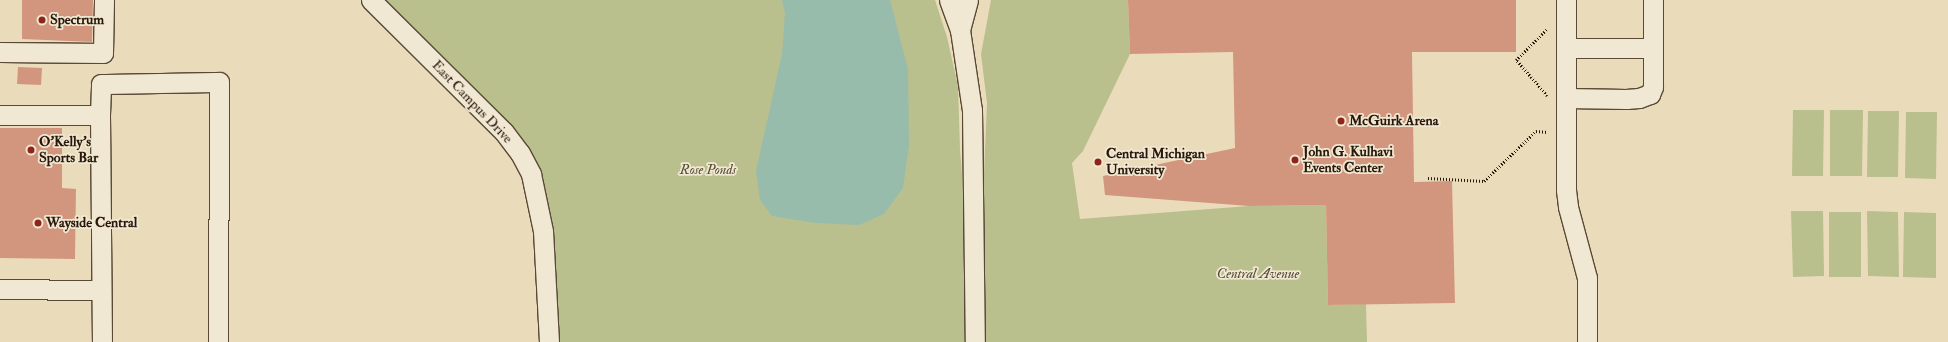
<!DOCTYPE html>
<style>
body{margin:0}
#map{position:relative;width:1948px;height:342px;overflow:hidden;background:#eadcbb;font-family:"IM FELL Double Pica",serif}
div>[style]{position:absolute}
.green>*{inset:0;background:#babf8e}
.water>*{inset:0;background:#98bcab}
.building>*{inset:0;background:#d2967e}
.path>*{height:2.5px;margin-top:-1.25px;transform-origin:0;background:repeating-linear-gradient(90deg,#29180a 0 1px,transparent 0 3px)}
.roads{filter:drop-shadow(1px 0 #594936) drop-shadow(-1px 0 #594936) drop-shadow(0 1px #594936) drop-shadow(0 -1px #594936)}
.minor>*{height:19px;margin:-9.5px;padding:0 9.5px;transform-origin:9.5px;border-radius:9.5px;background:#f1e8d3}
.dots>*{width:11px;height:11px;translate:-50% -50%;box-sizing:border-box;border:2px solid #f1e8d3;border-radius:50%}
span{translate:-50% -50%;white-space:nowrap;text-align:center;line-height:1.15;-webkit-text-stroke:3.5px #f1e8d3;paint-order:stroke}
.poi-label{font-size:14px;color:#29180a;font-weight:700}
.left{translate:0 -50%;text-align:left}
.street-label{font-size:14px;color:#29180a}
.park-label{font-size:14px;color:#544a32;font-style:italic}
</style>
<div id="map">
<div class="green">
<div style="clip-path:polygon(371px 0,935px 0,947px 37px,958px 86px,960px 149px,975px 342px,549px 342px,531px 174px)"></div>
<div style="clip-path:polygon(991px 0,1128px 0,1130px 54px,1083px 151px,1072px 163px,1080px 219px,1249px 206px,1326px 205px,1328px 305px,1366px 304px,1367px 342px,977px 342px,987px 103px,981px 54px)"></div>
<div style="clip-path:polygon(1793px 110px,1824px 110px,1823px 176px,1792px 176px)"></div>
<div style="clip-path:polygon(1830px 110px,1863px 110px,1862px 176px,1830px 176px)"></div>
<div style="clip-path:polygon(1868px 111px,1899px 111px,1898px 177px,1867px 177px)"></div>
<div style="clip-path:polygon(1906px 112px,1937px 112px,1936px 179px,1905px 178px)"></div>
<div style="clip-path:polygon(1791px 211px,1823px 211px,1824px 276px,1793px 277px)"></div>
<div style="clip-path:polygon(1867px 211px,1898px 212px,1899px 277px,1868px 276px)"></div>
<div style="clip-path:polygon(1829px 212px,1861px 212px,1861px 277px,1829px 277px)"></div>
<div style="clip-path:polygon(1904px 212px,1936px 213px,1936px 278px,1903px 277px)"></div>
</div>
<div class="water">
<div style="clip-path:polygon(782px 0,890px 0,908px 69px,909px 145px,903px 188px,884px 214px,859px 225px,815px 223px,772px 216px,760px 200px,756px 171px,782px 54px,785px 13px)"></div>
</div>
<div class="building">
<div style="clip-path:polygon(22px 0,93px 0,92px 42px,22px 39px)"></div>
<div style="clip-path:polygon(1128px 0,1516px 0,1516px 52px,1412px 52px,1414px 182px,1452px 181px,1455px 303px,1328px 305px,1326px 205px,1249px 206px,1105px 195px,1103px 176px,1235px 148px,1233px 52px,1130px 54px)"></div>
<div style="clip-path:polygon(18px 67px,42px 68px,41px 85px,17px 84px)"></div>
<div style="clip-path:polygon(0 128px,62px 128px,62px 188px,76px 189px,75px 259px,0 258px)"></div>
</div>
<div class="path">
<div style="left:1547px;top:96px;width:48px;rotate:-130.7deg"></div>
<div style="left:1516px;top:60px;width:44px;rotate:-45deg"></div>
<div style="left:1428px;top:178px;width:56px;rotate:3.1deg"></div>
<div style="left:1484px;top:181px;width:72px;rotate:-43.9deg"></div>
<div style="left:1536px;top:131px;width:12px;rotate:5deg"></div>
</div>
<div class="roads">
<div class="minor">
<div style="left:371px;top:0;width:187px;rotate:44.8deg"></div>
<div style="left:504px;top:132px;width:26px;rotate:53deg"></div>
<div style="left:520px;top:153px;width:24px;rotate:62deg"></div>
<div style="left:531px;top:174px;width:58px;rotate:78.1deg"></div>
<div style="left:543px;top:231px;width:111px;rotate:86.9deg"></div>
<div style="left:949px;top:0;width:32px;rotate:70deg"></div>
<div style="left:960px;top:30px;width:81px;rotate:81.5deg"></div>
<div style="left:972px;top:110px;width:232px;rotate:89.3deg"></div>
<div style="left:1566px;top:0;width:190px;rotate:90deg"></div>
<div style="left:1566px;top:190px;width:17px;rotate:83deg"></div>
<div style="left:1568px;top:207px;width:73px;rotate:75deg"></div>
<div style="left:1587px;top:278px;width:64px;rotate:90deg"></div>
<div style="left:960px;top:30px;width:31px;rotate:-75deg"></div>
<div style="left:1567px;top:48px;width:86px"></div>
<div style="left:0;top:52px;width:103px;rotate:0.6deg"></div>
<div style="left:103px;top:53px;width:53px;rotate:-88.9deg"></div>
<div style="left:1566px;top:98px;width:60px;rotate:1deg"></div>
<div style="left:1626px;top:99px;width:13px;rotate:-4deg"></div>
<div style="left:1639px;top:98px;width:12px;rotate:-20deg"></div>
<div style="left:1650px;top:94px;width:8px;rotate:-67deg"></div>
<div style="left:1653px;top:87px;width:87px;rotate:-90deg"></div>
<div style="left:0;top:115px;width:100px"></div>
<div style="left:100px;top:115px;width:227px;rotate:89.5deg"></div>
<div style="left:100px;top:115px;width:31px;rotate:-88deg"></div>
<div style="left:101px;top:84px;width:118px;rotate:-1deg"></div>
<div style="left:219px;top:82px;width:260px;rotate:90.2deg"></div>
<div style="left:0;top:289px;width:101px;rotate:0.6deg"></div>
</div>
</div>
<div class="dots">
<div style="left:42px;top:20px;background:#8f2418"></div>
<div style="left:1341px;top:121px;background:#8f2418"></div>
<div style="left:31px;top:150px;background:#8f2418"></div>
<div style="left:1295px;top:160px;background:#8f2418"></div>
<div style="left:1098px;top:162px;background:#8f2418"></div>
<div style="left:38px;top:223px;background:#8f2418"></div>
</div>
<div class="poi-label">
<span class="left" style="left:50px;top:20px">Spectrum</span>
<span class="left" style="left:1349px;top:121px">McGuirk Arena</span>
<span class="left" style="left:39px;top:150px">O'Kelly's<br>Sports Bar</span>
<span class="left" style="left:1303px;top:160px">John G. Kulhavi<br>Events Center</span>
<span class="left" style="left:1106px;top:162px">Central Michigan<br>University</span>
<span class="left" style="left:46px;top:223px">Wayside Central</span>
</div>
<div class="street-label">
<span style="left:472px;top:102px;rotate:46deg">East Campus Drive</span>
</div>
<div class="park-label">
<span style="left:708px;top:170px">Rose Ponds</span>
<span style="left:1258px;top:274px">Central Avenue</span>
</div>
</div>
